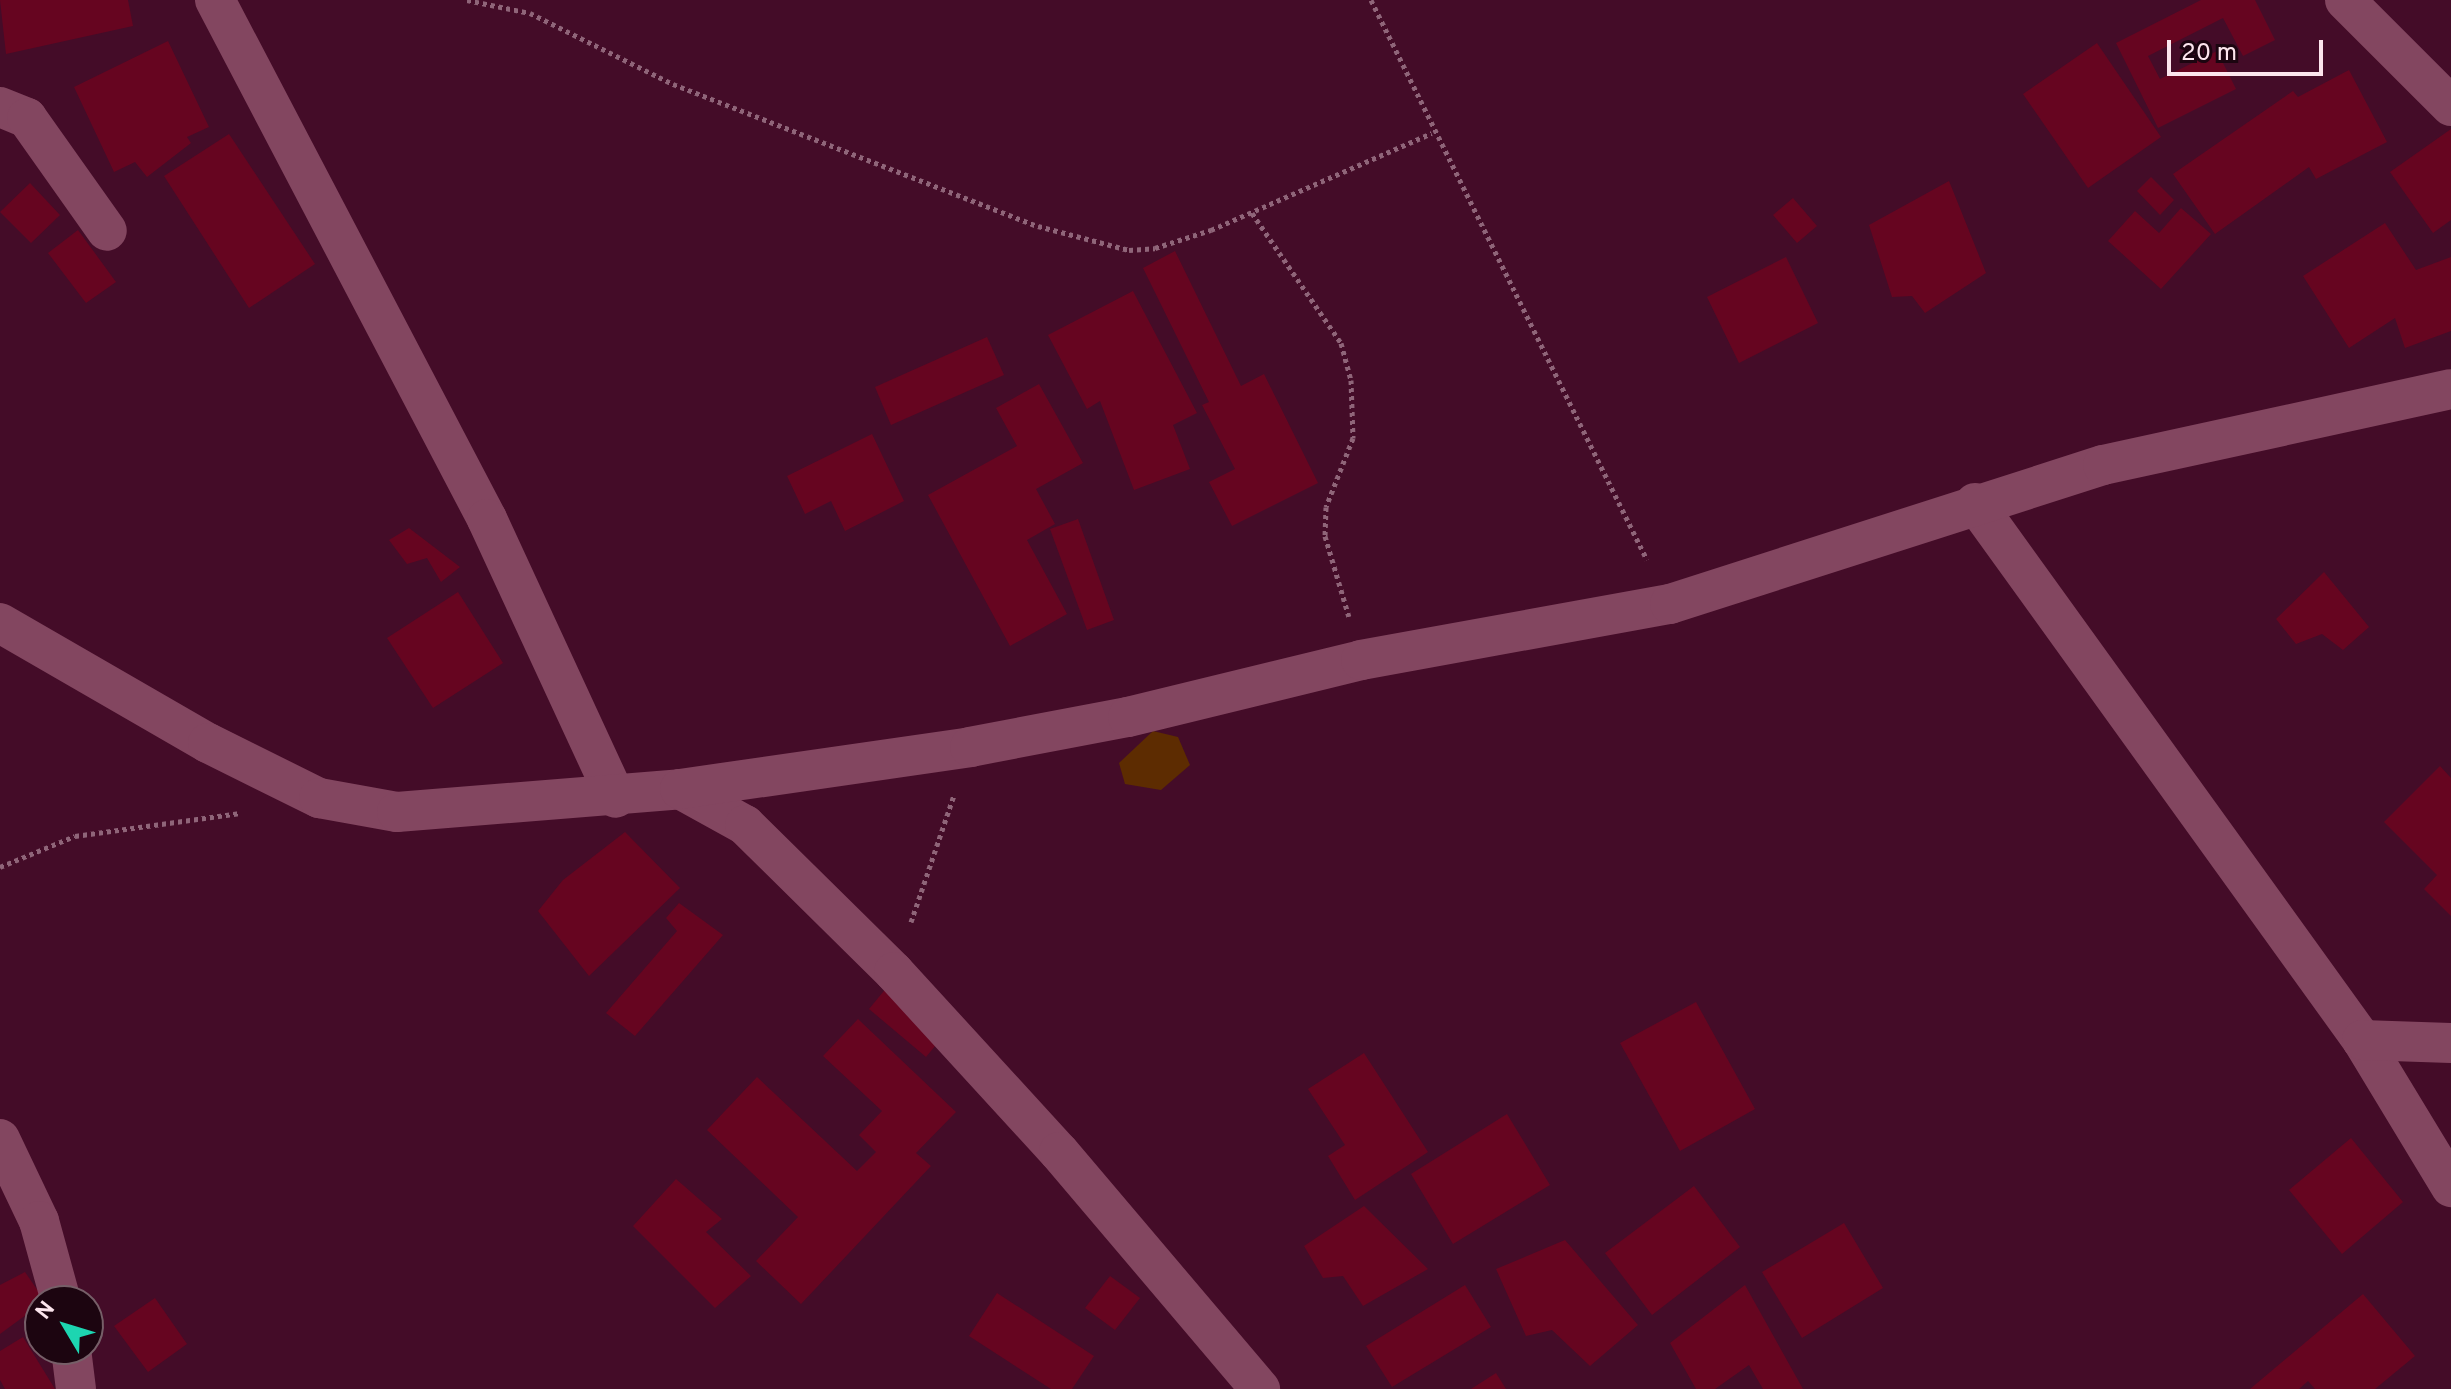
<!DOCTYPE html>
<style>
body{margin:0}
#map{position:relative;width:2451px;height:1389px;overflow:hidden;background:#440c28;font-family:Overpass,sans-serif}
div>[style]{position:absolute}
.green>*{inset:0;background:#5d2c01}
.building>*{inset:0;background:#660520}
.path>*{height:5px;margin-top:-2.5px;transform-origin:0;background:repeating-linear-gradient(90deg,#8f6579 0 4px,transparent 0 8px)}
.minor>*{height:40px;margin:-20px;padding:0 20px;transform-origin:20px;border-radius:20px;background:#834660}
span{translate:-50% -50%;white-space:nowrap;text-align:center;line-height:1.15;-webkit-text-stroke:6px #1c0510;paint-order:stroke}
.north{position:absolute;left:24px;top:1285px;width:80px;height:80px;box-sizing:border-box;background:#1c0510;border:2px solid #765f68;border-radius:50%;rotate:308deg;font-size:22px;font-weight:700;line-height:32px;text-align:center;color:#fce5ed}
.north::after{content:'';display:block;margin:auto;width:28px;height:36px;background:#1dd5b1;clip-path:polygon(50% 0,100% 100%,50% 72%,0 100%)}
.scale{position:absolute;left:2167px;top:40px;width:156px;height:36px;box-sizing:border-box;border:4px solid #fce5ed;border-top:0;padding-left:10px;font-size:24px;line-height:28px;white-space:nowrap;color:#fce5ed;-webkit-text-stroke:6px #1c0510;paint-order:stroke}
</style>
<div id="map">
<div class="green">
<div style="clip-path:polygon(1153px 731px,1178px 737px,1190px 765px,1161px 790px,1125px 784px,1119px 763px)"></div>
</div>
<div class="building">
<div style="clip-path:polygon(0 0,128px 0,133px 26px,6px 54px)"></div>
<div style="clip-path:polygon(2201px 0,2255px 0,2275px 40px,2243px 56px,2223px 18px,2148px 56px,2160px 79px,2217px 51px,2236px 89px,2158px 128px,2116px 43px)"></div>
<div style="clip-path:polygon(168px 41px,209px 127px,187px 137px,191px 143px,147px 177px,135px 162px,114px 172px,74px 87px)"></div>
<div style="clip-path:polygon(2097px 43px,2161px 137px,2088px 188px,2023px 94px)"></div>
<div style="clip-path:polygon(2349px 70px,2387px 142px,2316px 179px,2309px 167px,2215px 234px,2173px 174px,2293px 91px,2298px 97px)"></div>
<div style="clip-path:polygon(2451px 129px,2451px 220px,2433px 233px,2390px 172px)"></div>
<div style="clip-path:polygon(229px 134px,315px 264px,249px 308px,164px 176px)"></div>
<div style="clip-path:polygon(2151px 177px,2174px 200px,2160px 215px,2137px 191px)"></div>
<div style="clip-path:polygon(1949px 181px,1986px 273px,1925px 313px,1912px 296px,1892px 297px,1869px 225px)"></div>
<div style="clip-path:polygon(30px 183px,60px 215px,31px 243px,0 212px)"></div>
<div style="clip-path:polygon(1793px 198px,1817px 226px,1797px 243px,1773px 215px)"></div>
<div style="clip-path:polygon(2181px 208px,2211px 234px,2161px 289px,2108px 241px,2135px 211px,2159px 233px)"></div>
<div style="clip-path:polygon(2385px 223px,2416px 270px,2451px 257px,2451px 331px,2405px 348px,2395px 318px,2349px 348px,2303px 276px)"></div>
<div style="clip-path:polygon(78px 230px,116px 282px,86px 303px,48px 253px)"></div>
<div style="clip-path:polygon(1175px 251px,1241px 386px,1264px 374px,1318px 483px,1232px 526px,1209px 482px,1235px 469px,1202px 405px,1209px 402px,1143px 268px)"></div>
<div style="clip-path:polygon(1786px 257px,1818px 323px,1739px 363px,1707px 297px)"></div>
<div style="clip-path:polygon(1133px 291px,1197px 413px,1173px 425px,1190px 469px,1134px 490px,1100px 401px,1087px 409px,1048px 335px)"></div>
<div style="clip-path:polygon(987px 337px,1004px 375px,891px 425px,875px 387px)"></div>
<div style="clip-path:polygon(1039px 384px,1083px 463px,1036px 489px,1055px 524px,1027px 540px,1067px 614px,1010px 646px,928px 495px,1017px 446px,996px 408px)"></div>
<div style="clip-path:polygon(872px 434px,904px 501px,845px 531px,831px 501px,805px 514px,787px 476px)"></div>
<div style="clip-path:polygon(1078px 519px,1114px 620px,1087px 630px,1050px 529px)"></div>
<div style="clip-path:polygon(409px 528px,460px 567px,441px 582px,427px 558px,407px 564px,389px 540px)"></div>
<div style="clip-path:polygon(2324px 572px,2369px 627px,2343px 650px,2322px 634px,2296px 644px,2276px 619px)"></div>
<div style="clip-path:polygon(458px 592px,503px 663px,433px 708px,387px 638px)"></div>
<div style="clip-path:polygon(2440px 766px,2451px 778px,2451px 916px,2424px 889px,2437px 875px,2384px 822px)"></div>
<div style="clip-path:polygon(625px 832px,680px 888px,589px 976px,538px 911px,563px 880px)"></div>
<div style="clip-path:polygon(679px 903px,723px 935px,635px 1036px,606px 1013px,677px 931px,666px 918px)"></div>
<div style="clip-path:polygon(888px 986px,945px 1034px,926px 1057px,869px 1009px)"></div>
<div style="clip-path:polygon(1696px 1002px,1755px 1109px,1680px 1151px,1620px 1043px)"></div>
<div style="clip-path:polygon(858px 1019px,956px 1112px,916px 1153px,931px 1166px,801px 1304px,756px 1261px,798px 1217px,707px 1130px,757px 1077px,857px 1171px,876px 1152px,859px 1135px,882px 1111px,823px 1056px)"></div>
<div style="clip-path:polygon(1364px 1053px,1428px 1152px,1355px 1200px,1328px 1156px,1345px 1145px,1308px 1089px)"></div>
<div style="clip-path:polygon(1507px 1114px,1550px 1185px,1453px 1244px,1411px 1174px)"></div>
<div style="clip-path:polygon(2351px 1138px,2403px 1202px,2342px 1254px,2289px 1190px)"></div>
<div style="clip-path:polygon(676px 1179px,722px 1219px,706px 1232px,751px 1276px,715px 1308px,633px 1226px)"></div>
<div style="clip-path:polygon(1694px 1186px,1740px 1247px,1652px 1315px,1605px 1253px)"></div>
<div style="clip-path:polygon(1364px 1206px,1428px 1269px,1363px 1306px,1343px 1276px,1323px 1278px,1304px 1246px)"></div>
<div style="clip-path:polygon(1844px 1223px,1883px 1288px,1802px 1338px,1762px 1272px)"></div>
<div style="clip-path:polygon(1565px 1240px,1638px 1325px,1590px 1366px,1552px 1330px,1526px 1336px,1496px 1269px)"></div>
<div style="clip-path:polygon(25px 1272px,45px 1301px,0 1334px,0 1285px)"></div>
<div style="clip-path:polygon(1110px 1276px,1140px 1298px,1115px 1330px,1085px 1308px)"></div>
<div style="clip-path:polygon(1465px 1285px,1491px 1327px,1392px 1387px,1366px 1346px)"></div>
<div style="clip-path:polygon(1745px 1285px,1803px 1389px,1763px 1389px,1749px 1365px,1715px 1389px,1696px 1389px,1670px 1343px)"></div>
<div style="clip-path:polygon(997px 1293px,1094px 1356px,1072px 1389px,1051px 1389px,969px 1336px)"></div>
<div style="clip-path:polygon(2363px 1294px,2415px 1356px,2375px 1389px,2315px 1389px,2308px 1381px,2299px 1389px,2250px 1389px)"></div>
<div style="clip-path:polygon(155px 1298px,187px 1344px,148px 1372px,114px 1326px)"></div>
<div style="clip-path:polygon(23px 1337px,55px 1389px,5px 1389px,0 1380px,0 1351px)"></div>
<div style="clip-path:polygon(1496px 1373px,1506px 1389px,1471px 1389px)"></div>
</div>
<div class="path">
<div style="left:467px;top:0;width:64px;rotate:11.7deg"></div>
<div style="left:530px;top:13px;width:160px;rotate:26.4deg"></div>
<div style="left:673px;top:84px;width:392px;rotate:21.3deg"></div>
<div style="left:1038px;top:226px;width:94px;rotate:14.8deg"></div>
<div style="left:1129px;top:250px;width:26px;rotate:-4deg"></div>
<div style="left:1155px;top:248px;width:59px;rotate:-17.8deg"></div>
<div style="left:1211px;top:230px;width:241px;rotate:-23.7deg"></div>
<div style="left:1371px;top:0;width:624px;rotate:63.76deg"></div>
<div style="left:1252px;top:213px;width:158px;rotate:55.6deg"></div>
<div style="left:1341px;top:343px;width:38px;rotate:75deg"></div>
<div style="left:1351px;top:380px;width:58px;rotate:88deg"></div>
<div style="left:1353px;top:438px;width:74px;rotate:111.4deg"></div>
<div style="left:1326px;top:507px;width:29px;rotate:92deg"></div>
<div style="left:1325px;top:536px;width:84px;rotate:73.5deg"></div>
<div style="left:0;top:867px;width:81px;rotate:-22.5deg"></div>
<div style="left:75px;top:836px;width:167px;rotate:-7.9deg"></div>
<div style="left:911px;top:922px;width:134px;rotate:-71.3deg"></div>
</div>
<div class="minor">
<div style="left:215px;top:0;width:586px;rotate:62.34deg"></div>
<div style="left:487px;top:519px;width:307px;rotate:65.2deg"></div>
<div style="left:2345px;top:0;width:150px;rotate:45deg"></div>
<div style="left:0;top:107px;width:29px;rotate:22deg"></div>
<div style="left:27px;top:118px;width:138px;rotate:54.7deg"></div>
<div style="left:1975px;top:503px;width:662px;rotate:54.22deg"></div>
<div style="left:2362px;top:1040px;width:172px;rotate:58.8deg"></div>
<div style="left:0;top:623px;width:240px;rotate:30deg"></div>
<div style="left:208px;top:743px;width:124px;rotate:26.4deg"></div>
<div style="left:319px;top:798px;width:79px;rotate:10.2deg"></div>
<div style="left:397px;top:812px;width:284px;rotate:-4.6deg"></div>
<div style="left:680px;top:789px;width:74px;rotate:29deg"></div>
<div style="left:745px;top:825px;width:209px;rotate:44.6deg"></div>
<div style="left:894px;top:972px;width:244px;rotate:47.5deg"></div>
<div style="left:1059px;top:1152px;width:311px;rotate:49.7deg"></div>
<div style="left:680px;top:789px;width:293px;rotate:-8.2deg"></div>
<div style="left:970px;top:747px;width:161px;rotate:-10.8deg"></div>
<div style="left:1128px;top:717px;width:240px;rotate:-13.7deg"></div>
<div style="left:1361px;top:660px;width:314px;rotate:-10.3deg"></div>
<div style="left:1670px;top:604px;width:455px;rotate:-17.8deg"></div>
<div style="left:2103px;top:465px;width:356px;rotate:-12.3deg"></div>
<div style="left:2362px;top:1040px;width:89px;rotate:1.9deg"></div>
<div style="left:0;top:1139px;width:91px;rotate:64.6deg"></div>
<div style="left:39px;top:1221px;width:83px;rotate:74.6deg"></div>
<div style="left:71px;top:1349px;width:40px;rotate:82.9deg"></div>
</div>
<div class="north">N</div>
<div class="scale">20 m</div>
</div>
